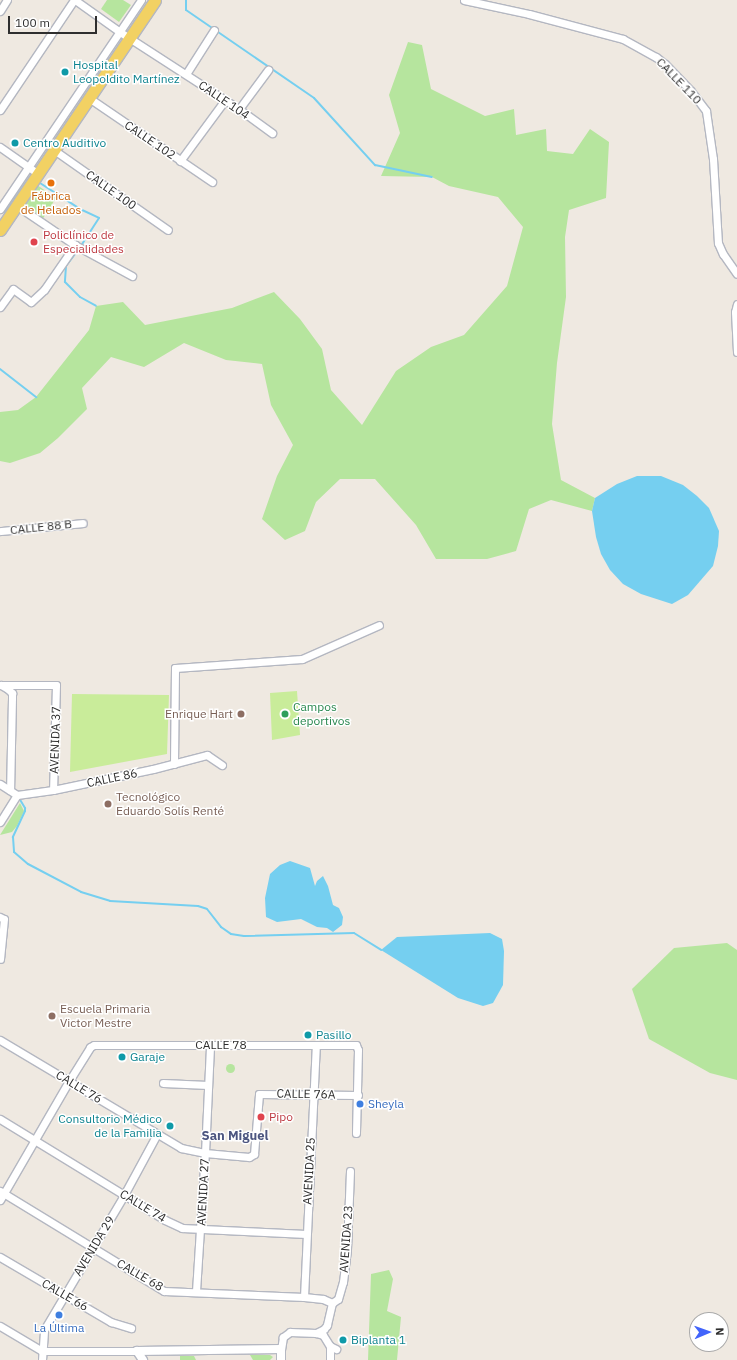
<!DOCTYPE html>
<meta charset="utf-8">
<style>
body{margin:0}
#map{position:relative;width:737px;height:1360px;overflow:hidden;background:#efe9e1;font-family:"IBM Plex Sans",sans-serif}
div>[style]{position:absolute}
.green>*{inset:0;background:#b6e59e}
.round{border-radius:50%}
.pitch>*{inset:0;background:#c9ec9a}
.water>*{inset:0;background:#75cff0}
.stream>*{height:2px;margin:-1px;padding:0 1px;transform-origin:1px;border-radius:1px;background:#75cff0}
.roads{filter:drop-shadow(1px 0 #b4b7c1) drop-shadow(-1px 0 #b4b7c1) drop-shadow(0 1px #b4b7c1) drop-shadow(0 -1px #b4b7c1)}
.minor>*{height:7px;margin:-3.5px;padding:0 3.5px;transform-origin:3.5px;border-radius:3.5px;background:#fff}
.tertiary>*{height:8px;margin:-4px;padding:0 4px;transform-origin:4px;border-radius:4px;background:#fff}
.primary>*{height:11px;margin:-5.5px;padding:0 5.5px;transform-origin:5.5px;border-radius:5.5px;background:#f2d163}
.dots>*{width:11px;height:11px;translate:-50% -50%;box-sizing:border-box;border:2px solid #fff;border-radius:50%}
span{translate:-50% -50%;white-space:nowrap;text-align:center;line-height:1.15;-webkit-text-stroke:3px #fff;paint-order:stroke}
.culture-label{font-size:12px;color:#0d838f}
.left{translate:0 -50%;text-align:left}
.right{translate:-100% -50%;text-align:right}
.street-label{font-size:12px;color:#2e2e2e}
.food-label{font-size:12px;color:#c56008}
.health-label{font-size:12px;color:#be3a42}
.leisure-label{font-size:12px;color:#27864d}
.education-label{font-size:12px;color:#785e54}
.shop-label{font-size:12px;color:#366cbe}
.neighbourhood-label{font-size:13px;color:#4d5680;font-weight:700}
.north{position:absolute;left:689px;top:1312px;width:40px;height:40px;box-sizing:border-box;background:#fff;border:1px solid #ababab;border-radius:50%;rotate:88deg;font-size:11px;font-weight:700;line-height:16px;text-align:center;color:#2e2e2e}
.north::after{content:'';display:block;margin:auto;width:14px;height:18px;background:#4264fb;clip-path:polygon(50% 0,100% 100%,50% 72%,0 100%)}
.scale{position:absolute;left:8px;top:16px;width:89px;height:18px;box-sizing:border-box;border:2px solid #2e2e2e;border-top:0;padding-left:5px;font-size:12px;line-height:14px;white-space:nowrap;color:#2e2e2e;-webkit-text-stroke:3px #fff;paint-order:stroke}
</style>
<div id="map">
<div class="green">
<div style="clip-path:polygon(107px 0,123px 0,131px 5px,119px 22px,101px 9px)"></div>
<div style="clip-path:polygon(408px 42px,422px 45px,431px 89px,485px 116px,514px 109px,516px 135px,546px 129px,547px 151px,573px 154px,590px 129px,609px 142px,606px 198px,569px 210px,565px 237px,566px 297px,557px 363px,552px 424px,561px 480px,595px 498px,592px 511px,551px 500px,529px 509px,516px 551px,487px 559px,436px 559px,416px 525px,375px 479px,340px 479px,316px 502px,305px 531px,285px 540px,262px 519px,277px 476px,293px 445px,271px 405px,262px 364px,226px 360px,184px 343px,144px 367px,111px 357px,82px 388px,87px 409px,58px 438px,40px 453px,10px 463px,0 461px,0 412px,18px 410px,36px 397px,89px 330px,96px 306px,123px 302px,145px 325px,232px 308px,274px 292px,300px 319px,322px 349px,331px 390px,362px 425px,396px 371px,431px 347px,464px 335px,507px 286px,523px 227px,498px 197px,449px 186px,432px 177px,381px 176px,400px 133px,389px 95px)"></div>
<div style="clip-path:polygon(37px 185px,56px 198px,42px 220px,22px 207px)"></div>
<div style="clip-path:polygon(20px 803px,24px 811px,17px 826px,12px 832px,0 835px)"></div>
<div style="clip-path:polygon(727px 943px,737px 950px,737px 1080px,710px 1073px,649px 1039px,632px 989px,674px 948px)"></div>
<div class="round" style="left:225.5px;top:1063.5px;width:9px;height:9px"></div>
<div style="clip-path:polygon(389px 1270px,393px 1279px,387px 1311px,401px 1317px,397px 1360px,368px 1360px,371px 1274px)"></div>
<div style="clip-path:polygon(250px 1355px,270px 1355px,273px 1357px,270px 1360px,253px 1360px)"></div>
<div style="clip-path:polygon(180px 1356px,194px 1356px,196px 1360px,180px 1360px)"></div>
</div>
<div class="pitch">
<div style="clip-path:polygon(297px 691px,300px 735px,272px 740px,270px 693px)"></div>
<div style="clip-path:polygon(72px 694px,169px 695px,167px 754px,70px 772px)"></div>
</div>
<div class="water">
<div style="clip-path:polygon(637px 476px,661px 476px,683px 485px,697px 496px,709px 508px,719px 531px,718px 546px,713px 566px,688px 595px,672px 604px,641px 594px,623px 584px,610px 570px,601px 554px,596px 537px,592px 511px,595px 498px,617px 484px)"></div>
<div style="clip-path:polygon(290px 861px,310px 868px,315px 886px,317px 881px,323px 876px,328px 886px,333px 905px,339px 908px,343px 917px,342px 925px,333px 932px,327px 928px,317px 927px,301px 919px,277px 922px,266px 917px,265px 898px,270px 874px,280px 865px)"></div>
<div style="clip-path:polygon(490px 933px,502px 939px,504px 951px,503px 985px,493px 1003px,483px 1006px,458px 998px,381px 950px,397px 937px)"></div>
</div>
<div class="stream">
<div style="left:186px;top:0;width:10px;rotate:90deg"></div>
<div style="left:186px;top:10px;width:155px;rotate:34.5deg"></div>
<div style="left:314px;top:98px;width:91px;rotate:47.7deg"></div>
<div style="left:375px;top:165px;width:58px;rotate:11.9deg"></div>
<div style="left:126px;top:29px;width:35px;rotate:-57deg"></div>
<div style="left:80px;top:98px;width:72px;rotate:-56.3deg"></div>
<div style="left:34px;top:165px;width:24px;rotate:-54deg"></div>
<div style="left:40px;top:183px;width:48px;rotate:33deg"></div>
<div style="left:80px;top:209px;width:21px;rotate:25deg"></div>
<div style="left:99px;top:218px;width:33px;rotate:123deg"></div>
<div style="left:4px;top:212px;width:45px;rotate:-56.7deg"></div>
<div style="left:78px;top:250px;width:20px;rotate:127deg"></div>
<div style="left:66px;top:266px;width:16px;rotate:94deg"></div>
<div style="left:65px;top:282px;width:21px;rotate:45deg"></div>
<div style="left:80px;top:297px;width:18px;rotate:29deg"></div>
<div style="left:0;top:369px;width:46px;rotate:37.9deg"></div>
<div style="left:19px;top:798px;width:12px;rotate:59deg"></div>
<div style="left:25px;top:808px;width:3px;rotate:90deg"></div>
<div style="left:25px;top:811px;width:29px;rotate:115deg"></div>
<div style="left:13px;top:837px;width:15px;rotate:86deg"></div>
<div style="left:14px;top:852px;width:18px;rotate:41deg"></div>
<div style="left:28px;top:864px;width:60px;rotate:27.8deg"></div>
<div style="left:81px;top:892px;width:30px;rotate:17deg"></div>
<div style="left:110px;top:901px;width:88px;rotate:3.3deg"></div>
<div style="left:198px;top:906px;width:9px;rotate:18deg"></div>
<div style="left:207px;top:909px;width:23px;rotate:52deg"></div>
<div style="left:221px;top:927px;width:12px;rotate:35deg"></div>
<div style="left:231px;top:934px;width:13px;rotate:9deg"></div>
<div style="left:244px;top:936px;width:110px;rotate:-1.6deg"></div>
<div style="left:354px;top:933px;width:32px;rotate:32deg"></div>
</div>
<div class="roads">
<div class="minor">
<div style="left:75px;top:0;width:55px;rotate:35.4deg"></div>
<div style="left:120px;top:32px;width:142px;rotate:32.9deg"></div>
<div style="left:239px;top:109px;width:41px;rotate:36deg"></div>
<div style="left:464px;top:0;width:66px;rotate:12.2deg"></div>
<div style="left:529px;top:14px;width:97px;rotate:14.9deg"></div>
<div style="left:623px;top:39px;width:38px;rotate:29deg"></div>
<div style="left:656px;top:57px;width:11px;rotate:38deg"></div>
<div style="left:665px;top:64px;width:37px;rotate:46deg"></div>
<div style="left:691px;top:91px;width:25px;rotate:53deg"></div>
<div style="left:706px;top:111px;width:49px;rotate:81.7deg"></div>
<div style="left:713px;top:159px;width:84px;rotate:86.6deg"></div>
<div style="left:718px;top:243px;width:12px;rotate:66deg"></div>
<div style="left:723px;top:254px;width:24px;rotate:55deg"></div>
<div style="left:0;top:11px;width:13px;rotate:-58deg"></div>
<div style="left:186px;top:74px;width:52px;rotate:-57.5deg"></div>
<div style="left:89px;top:98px;width:149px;rotate:34.3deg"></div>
<div style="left:239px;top:109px;width:49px;rotate:-53.4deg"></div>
<div style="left:0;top:110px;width:133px;rotate:-56.1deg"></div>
<div style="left:0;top:147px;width:45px;rotate:35.1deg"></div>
<div style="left:54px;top:150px;width:139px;rotate:35.1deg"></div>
<div style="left:180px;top:161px;width:76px;rotate:-53.6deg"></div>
<div style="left:16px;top:205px;width:71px;rotate:34.1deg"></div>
<div style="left:75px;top:245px;width:65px;rotate:28.5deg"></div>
<div style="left:0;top:209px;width:252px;rotate:-56deg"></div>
<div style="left:737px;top:304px;width:8px;rotate:104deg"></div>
<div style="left:735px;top:312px;width:40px;rotate:87.1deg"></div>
<div style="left:0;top:307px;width:22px;rotate:-54deg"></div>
<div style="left:13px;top:289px;width:22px;rotate:36deg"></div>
<div style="left:31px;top:302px;width:18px;rotate:-43deg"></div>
<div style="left:44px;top:290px;width:55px;rotate:-55.4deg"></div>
<div style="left:0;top:531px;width:83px;rotate:-5.5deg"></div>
<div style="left:1px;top:685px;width:55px"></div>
<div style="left:56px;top:685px;width:105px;rotate:91.6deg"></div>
<div style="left:1px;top:685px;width:8px;rotate:30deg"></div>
<div style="left:8px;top:689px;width:6px;rotate:45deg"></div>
<div style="left:12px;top:693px;width:5px;rotate:90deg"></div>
<div style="left:12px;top:698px;width:92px;rotate:91.2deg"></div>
<div style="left:174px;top:764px;width:96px;rotate:-89.4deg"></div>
<div style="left:175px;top:668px;width:127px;rotate:-4.1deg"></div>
<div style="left:302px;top:659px;width:84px;rotate:-23.8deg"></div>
<div style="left:0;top:784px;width:20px;rotate:33deg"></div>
<div style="left:17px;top:795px;width:36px;rotate:-8deg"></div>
<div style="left:53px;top:790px;width:102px;rotate:-11.9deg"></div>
<div style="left:153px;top:769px;width:56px;rotate:-14.5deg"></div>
<div style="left:207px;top:755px;width:18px;rotate:34deg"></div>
<div style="left:0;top:822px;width:32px;rotate:-58deg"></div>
<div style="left:0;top:917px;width:4px;rotate:27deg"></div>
<div style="left:4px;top:919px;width:40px;rotate:95.7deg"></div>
<div style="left:0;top:1040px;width:211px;rotate:30.8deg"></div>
<div style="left:181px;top:1148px;width:25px;rotate:12deg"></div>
<div style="left:205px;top:1153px;width:44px;rotate:5.2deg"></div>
<div style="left:249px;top:1157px;width:6px;rotate:-31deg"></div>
<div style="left:254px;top:1154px;width:60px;rotate:-85.2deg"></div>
<div style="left:259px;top:1094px;width:99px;rotate:0.6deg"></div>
<div style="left:163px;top:1083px;width:45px;rotate:2.5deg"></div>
<div style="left:0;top:1119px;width:193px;rotate:31.5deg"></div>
<div style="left:165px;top:1220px;width:19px;rotate:25deg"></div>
<div style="left:182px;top:1228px;width:124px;rotate:2.8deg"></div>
<div style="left:0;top:1191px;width:192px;rotate:31.4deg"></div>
<div style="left:164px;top:1291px;width:140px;rotate:2.5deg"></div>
<div style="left:304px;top:1297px;width:19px;rotate:6deg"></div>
<div style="left:323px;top:1299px;width:10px;rotate:24deg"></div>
<div style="left:332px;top:1303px;width:23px;rotate:103deg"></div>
<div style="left:327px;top:1325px;width:5px;rotate:127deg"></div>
<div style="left:324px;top:1329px;width:9px;rotate:153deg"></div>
<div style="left:316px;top:1333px;width:26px;rotate:-178deg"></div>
<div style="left:290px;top:1332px;width:9px;rotate:144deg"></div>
<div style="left:283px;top:1337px;width:12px;rotate:99deg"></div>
<div style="left:0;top:1200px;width:138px;rotate:-59.9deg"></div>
<div style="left:69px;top:1081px;width:40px;rotate:-58deg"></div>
<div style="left:90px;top:1047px;width:4px;rotate:-27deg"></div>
<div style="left:94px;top:1045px;width:262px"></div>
<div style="left:356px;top:1045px;width:5px;rotate:68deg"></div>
<div style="left:358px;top:1050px;width:83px;rotate:91.4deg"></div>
<div style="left:0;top:1257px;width:129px;rotate:30.4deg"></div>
<div style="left:111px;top:1322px;width:21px;rotate:17deg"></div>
<div style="left:196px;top:1291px;width:138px;rotate:-86.3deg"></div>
<div style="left:205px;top:1153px;width:108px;rotate:-87.3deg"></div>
<div style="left:304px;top:1297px;width:252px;rotate:-87.3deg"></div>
<div style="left:332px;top:1303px;width:7px;rotate:-34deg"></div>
<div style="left:338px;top:1299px;width:18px;rotate:-74deg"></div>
<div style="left:343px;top:1282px;width:33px;rotate:-83deg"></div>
<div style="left:347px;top:1249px;width:78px;rotate:-87.8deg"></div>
<div style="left:0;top:1326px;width:49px;rotate:30.8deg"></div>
<div style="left:42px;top:1351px;width:95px"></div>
<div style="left:316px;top:1333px;width:7px;rotate:16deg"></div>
<div style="left:323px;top:1335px;width:13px;rotate:58deg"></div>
<div style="left:330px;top:1346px;width:7px;rotate:27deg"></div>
<div style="left:330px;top:1346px;width:14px;rotate:90deg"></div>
<div style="left:42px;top:1360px;width:30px;rotate:-86deg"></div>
<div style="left:44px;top:1330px;width:157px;rotate:-59.3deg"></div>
<div style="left:124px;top:1195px;width:69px;rotate:-61.6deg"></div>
</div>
<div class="tertiary">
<div style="left:143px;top:1360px;width:11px;rotate:-124deg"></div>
<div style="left:137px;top:1351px;width:144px;rotate:-0.8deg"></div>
<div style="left:281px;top:1349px;width:11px;rotate:90deg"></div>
</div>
<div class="primary">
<div style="left:0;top:230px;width:277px;rotate:-56deg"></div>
</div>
</div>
<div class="dots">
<div style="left:65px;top:72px;background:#0f9aa8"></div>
<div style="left:15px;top:143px;background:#0f9aa8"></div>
<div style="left:51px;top:183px;background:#e8710a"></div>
<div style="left:34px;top:242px;background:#e0444e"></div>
<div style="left:241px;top:714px;background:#8d6e63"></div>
<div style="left:285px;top:714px;background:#2e9e5b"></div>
<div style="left:108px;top:804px;background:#8d6e63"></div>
<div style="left:52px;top:1016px;background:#8d6e63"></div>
<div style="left:308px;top:1035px;background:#0f9aa8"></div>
<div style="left:122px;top:1057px;background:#0f9aa8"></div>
<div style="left:360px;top:1104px;background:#3f7fe0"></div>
<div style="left:261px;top:1117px;background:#e0444e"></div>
<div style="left:170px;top:1126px;background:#0f9aa8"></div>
<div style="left:59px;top:1315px;background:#3f7fe0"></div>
<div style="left:343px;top:1340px;background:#0f9aa8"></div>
</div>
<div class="culture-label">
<span class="left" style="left:73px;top:72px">Hospital<br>Leopoldito Martínez</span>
<span class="left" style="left:23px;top:143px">Centro Auditivo</span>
<span class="left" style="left:316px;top:1035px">Pasillo</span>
<span class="left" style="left:130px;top:1057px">Garaje</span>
<span class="right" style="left:162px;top:1126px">Consultorio Médico<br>de la Familia</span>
<span class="left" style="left:351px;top:1340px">Biplanta 1</span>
</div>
<div class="street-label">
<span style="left:679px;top:81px;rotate:46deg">CALLE 110</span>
<span style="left:224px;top:100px;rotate:34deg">CALLE 104</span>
<span style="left:150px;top:140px;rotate:34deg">CALLE 102</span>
<span style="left:111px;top:190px;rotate:35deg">CALLE 100</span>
<span style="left:41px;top:527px;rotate:-6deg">CALLE 88 B</span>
<span style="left:55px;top:740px;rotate:-88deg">AVENIDA 37</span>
<span style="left:112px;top:778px;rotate:-12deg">CALLE 86</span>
<span style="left:221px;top:1045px">CALLE 78</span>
<span style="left:79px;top:1087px;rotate:31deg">CALLE 76</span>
<span style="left:306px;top:1094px;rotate:1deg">CALLE 76A</span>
<span style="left:309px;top:1171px;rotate:-87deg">AVENIDA 25</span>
<span style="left:203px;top:1192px;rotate:-87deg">AVENIDA 27</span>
<span style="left:143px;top:1206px;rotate:31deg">CALLE 74</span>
<span style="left:346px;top:1239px;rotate:-86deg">AVENIDA 23</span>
<span style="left:94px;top:1246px;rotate:-59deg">AVENIDA 29</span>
<span style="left:140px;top:1275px;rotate:30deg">CALLE 68</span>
<span style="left:65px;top:1295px;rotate:30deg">CALLE 66</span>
</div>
<div class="food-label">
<span style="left:51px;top:203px">Fábrica<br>de Helados</span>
</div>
<div class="health-label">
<span class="left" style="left:43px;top:242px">Policlínico de<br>Especialidades</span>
<span class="left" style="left:269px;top:1117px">Pipo</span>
</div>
<div class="leisure-label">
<span class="left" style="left:293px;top:714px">Campos<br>deportivos</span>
</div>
<div class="education-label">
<span class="right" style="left:233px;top:714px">Enrique Hart</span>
<span class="left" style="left:116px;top:804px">Tecnológico<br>Eduardo Solís Renté</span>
<span class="left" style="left:60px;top:1016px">Escuela Primaria<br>Victor Mestre</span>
</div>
<div class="shop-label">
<span class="left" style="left:368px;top:1104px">Sheyla</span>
<span style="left:59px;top:1328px">La Última</span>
</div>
<div class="neighbourhood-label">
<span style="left:235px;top:1136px">San Miguel</span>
</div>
<div class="north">N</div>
<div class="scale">100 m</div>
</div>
